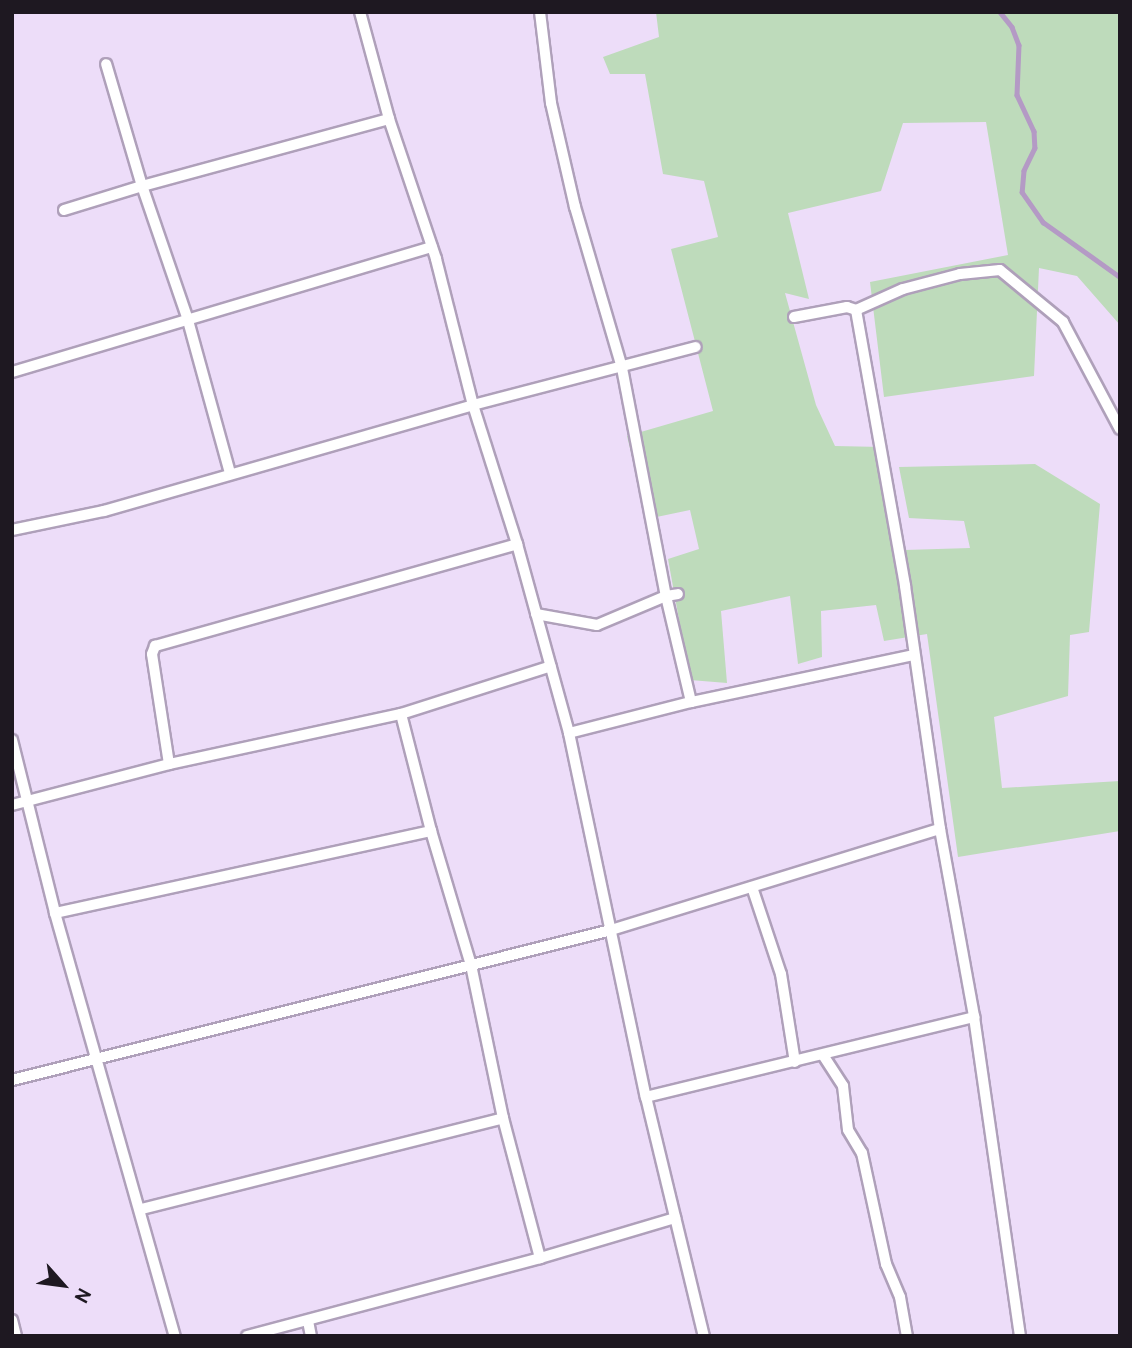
<!DOCTYPE html>
<style>
body{margin:0}
#map{position:relative;width:1132px;height:1348px;overflow:hidden;background:#edddf9;font-family:Overpass,sans-serif}
div>[style]{position:absolute}
.green>*{inset:0;background:#bedbbb}
.stream>*{height:4.5px;margin:-2.25px;padding:0 2.25px;transform-origin:2.25px;border-radius:2.25px;background:#b49ac5}
.roads{filter:drop-shadow(2px 0 #afa0ba) drop-shadow(-2px 0 #afa0ba) drop-shadow(0 2px #afa0ba) drop-shadow(0 -2px #afa0ba)}
.street>*{height:10px;margin:-5px;padding:0 5px;transform-origin:5px;border-radius:5px;background:#fff}
span{translate:-50% -50%;white-space:nowrap;text-align:center;line-height:1.15;-webkit-text-stroke:5px #edddf9;paint-order:stroke}
.frame{position:absolute;inset:0;border:14px solid #1e1821;pointer-events:none}
.north{position:absolute;left:28px;top:1250px;width:70px;height:70px;-webkit-text-stroke:5px #edddf9;paint-order:stroke;rotate:118deg;font-size:19px;font-weight:700;line-height:28px;text-align:center;color:#1e1821}
.north::after{content:'';display:block;margin:auto;width:24px;height:32px;background:#1e1821;clip-path:polygon(50% 0,100% 100%,50% 72%,0 100%)}
</style>
<div id="map">
<div class="green">
<div style="clip-path:polygon(656px 12px,1120px 12px,1120px 325px,1077px 276px,1039px 268px,1034px 376px,884px 397px,870px 282px,1008px 255px,986px 122px,903px 123px,881px 191px,788px 213px,809px 299px,785px 293px,816px 405px,835px 446px,882px 447px,905px 550px,970px 548px,964px 521px,909px 518px,899px 467px,1035px 464px,1100px 504px,1089px 632px,1070px 635px,1068px 696px,994px 717px,1002px 788px,1120px 781px,1120px 831px,958px 857px,927px 634px,884px 641px,876px 605px,821px 611px,822px 657px,798px 664px,790px 596px,721px 611px,727px 683px,690px 680px,668px 559px,699px 549px,690px 510px,647px 519px,627px 436px,713px 411px,671px 249px,718px 237px,704px 181px,663px 174px,645px 74px,610px 74px,603px 57px,659px 37px)"></div>
</div>
<div class="stream">
<div style="left:1000px;top:12px;width:19px;rotate:51deg"></div>
<div style="left:1012px;top:27px;width:19px;rotate:69deg"></div>
<div style="left:1019px;top:45px;width:50px;rotate:92.3deg"></div>
<div style="left:1017px;top:95px;width:40px;rotate:65deg"></div>
<div style="left:1034px;top:131px;width:17px;rotate:87deg"></div>
<div style="left:1035px;top:148px;width:25px;rotate:116deg"></div>
<div style="left:1024px;top:171px;width:21px;rotate:95deg"></div>
<div style="left:1022px;top:192px;width:37px;rotate:55deg"></div>
<div style="left:1043px;top:222px;width:95px;rotate:35.5deg"></div>
</div>
<div class="roads">
<div class="street">
<div style="left:360px;top:12px;width:111px;rotate:74.8deg"></div>
<div style="left:389px;top:119px;width:148px;rotate:71.4deg"></div>
<div style="left:436px;top:259px;width:151px;rotate:75.8deg"></div>
<div style="left:473px;top:405px;width:146px;rotate:72.4deg"></div>
<div style="left:517px;top:544px;width:196px;rotate:74.6deg"></div>
<div style="left:569px;top:733px;width:372px;rotate:78.1deg"></div>
<div style="left:646px;top:1097px;width:246px;rotate:76.4deg"></div>
<div style="left:540px;top:12px;width:92px;rotate:83.1deg"></div>
<div style="left:551px;top:103px;width:107px;rotate:77deg"></div>
<div style="left:575px;top:207px;width:168px;rotate:73.7deg"></div>
<div style="left:622px;top:368px;width:232px;rotate:79.1deg"></div>
<div style="left:666px;top:596px;width:109px;rotate:76.7deg"></div>
<div style="left:64px;top:210px;width:82px;rotate:-17.1deg"></div>
<div style="left:142px;top:186px;width:127px;rotate:-106.4deg"></div>
<div style="left:856px;top:310px;width:280px;rotate:79.9deg"></div>
<div style="left:905px;top:586px;width:246px;rotate:81.8deg"></div>
<div style="left:940px;top:829px;width:191px;rotate:79.7deg"></div>
<div style="left:974px;top:1017px;width:322px;rotate:81.8deg"></div>
<div style="left:794px;top:317px;width:54px;rotate:-10.7deg"></div>
<div style="left:847px;top:307px;width:9px;rotate:18deg"></div>
<div style="left:856px;top:310px;width:51px;rotate:-24.1deg"></div>
<div style="left:903px;top:289px;width:59px;rotate:-14.7deg"></div>
<div style="left:960px;top:274px;width:40px;rotate:-5.7deg"></div>
<div style="left:1000px;top:270px;width:82px;rotate:39.5deg"></div>
<div style="left:1063px;top:322px;width:121px;rotate:62deg"></div>
<div style="left:12px;top:372px;width:438px;rotate:-16.6deg"></div>
<div style="left:230px;top:473px;width:159px;rotate:-105.4deg"></div>
<div style="left:188px;top:320px;width:142px;rotate:-108.9deg"></div>
<div style="left:142px;top:186px;width:256px;rotate:-15.2deg"></div>
<div style="left:12px;top:530px;width:94px;rotate:-11.7deg"></div>
<div style="left:104px;top:511px;width:384px;rotate:-16deg"></div>
<div style="left:473px;top:405px;width:230px;rotate:-14.6deg"></div>
<div style="left:536px;top:614px;width:62px;rotate:10.2deg"></div>
<div style="left:597px;top:625px;width:75px;rotate:-22.8deg"></div>
<div style="left:666px;top:596px;width:12px;rotate:-9deg"></div>
<div style="left:401px;top:714px;width:121px;rotate:75.6deg"></div>
<div style="left:431px;top:831px;width:140px;rotate:73.4deg"></div>
<div style="left:471px;top:965px;width:156px;rotate:78.2deg"></div>
<div style="left:503px;top:1118px;width:145px;rotate:75.2deg"></div>
<div style="left:569px;top:733px;width:126px;rotate:-14.3deg"></div>
<div style="left:691px;top:702px;width:228px;rotate:-11.9deg"></div>
<div style="left:12px;top:740px;width:178px;rotate:76deg"></div>
<div style="left:55px;top:913px;width:440px;rotate:74.2deg"></div>
<div style="left:169px;top:764px;width:111px;rotate:-98.8deg"></div>
<div style="left:152px;top:654px;width:9px;rotate:-69deg"></div>
<div style="left:155px;top:646px;width:376px;rotate:-15.7deg"></div>
<div style="left:12px;top:805px;width:162px;rotate:-14.6deg"></div>
<div style="left:169px;top:764px;width:237px;rotate:-12.2deg"></div>
<div style="left:401px;top:714px;width:157px;rotate:-17.7deg"></div>
<div style="left:752px;top:887px;width:92px;rotate:71.6deg"></div>
<div style="left:781px;top:974px;width:89px;rotate:81deg"></div>
<div style="left:55px;top:913px;width:385px;rotate:-12.3deg"></div>
<div style="left:823px;top:1055px;width:37px;rotate:57deg"></div>
<div style="left:843px;top:1086px;width:44px;rotate:83.5deg"></div>
<div style="left:848px;top:1130px;width:27px;rotate:59deg"></div>
<div style="left:862px;top:1153px;width:114px;rotate:77.8deg"></div>
<div style="left:886px;top:1264px;width:36px;rotate:67deg"></div>
<div style="left:900px;top:1297px;width:40px;rotate:80deg"></div>
<div style="left:12px;top:1080px;width:617px;rotate:-14.06deg"></div>
<div style="left:611px;top:930px;width:344px;rotate:-17.1deg"></div>
<div style="left:646px;top:1097px;width:338px;rotate:-13.7deg"></div>
<div style="left:142px;top:1209px;width:372px;rotate:-14.1deg"></div>
<div style="left:12px;top:1320px;width:16px;rotate:76deg"></div>
<div style="left:308px;top:1321px;width:15px;rotate:79deg"></div>
<div style="left:247px;top:1336px;width:303px;rotate:-14.9deg"></div>
<div style="left:540px;top:1258px;width:141px;rotate:-16.5deg"></div>
</div>
</div>
<div class="frame"></div>
<div class="north">N</div>
</div>
